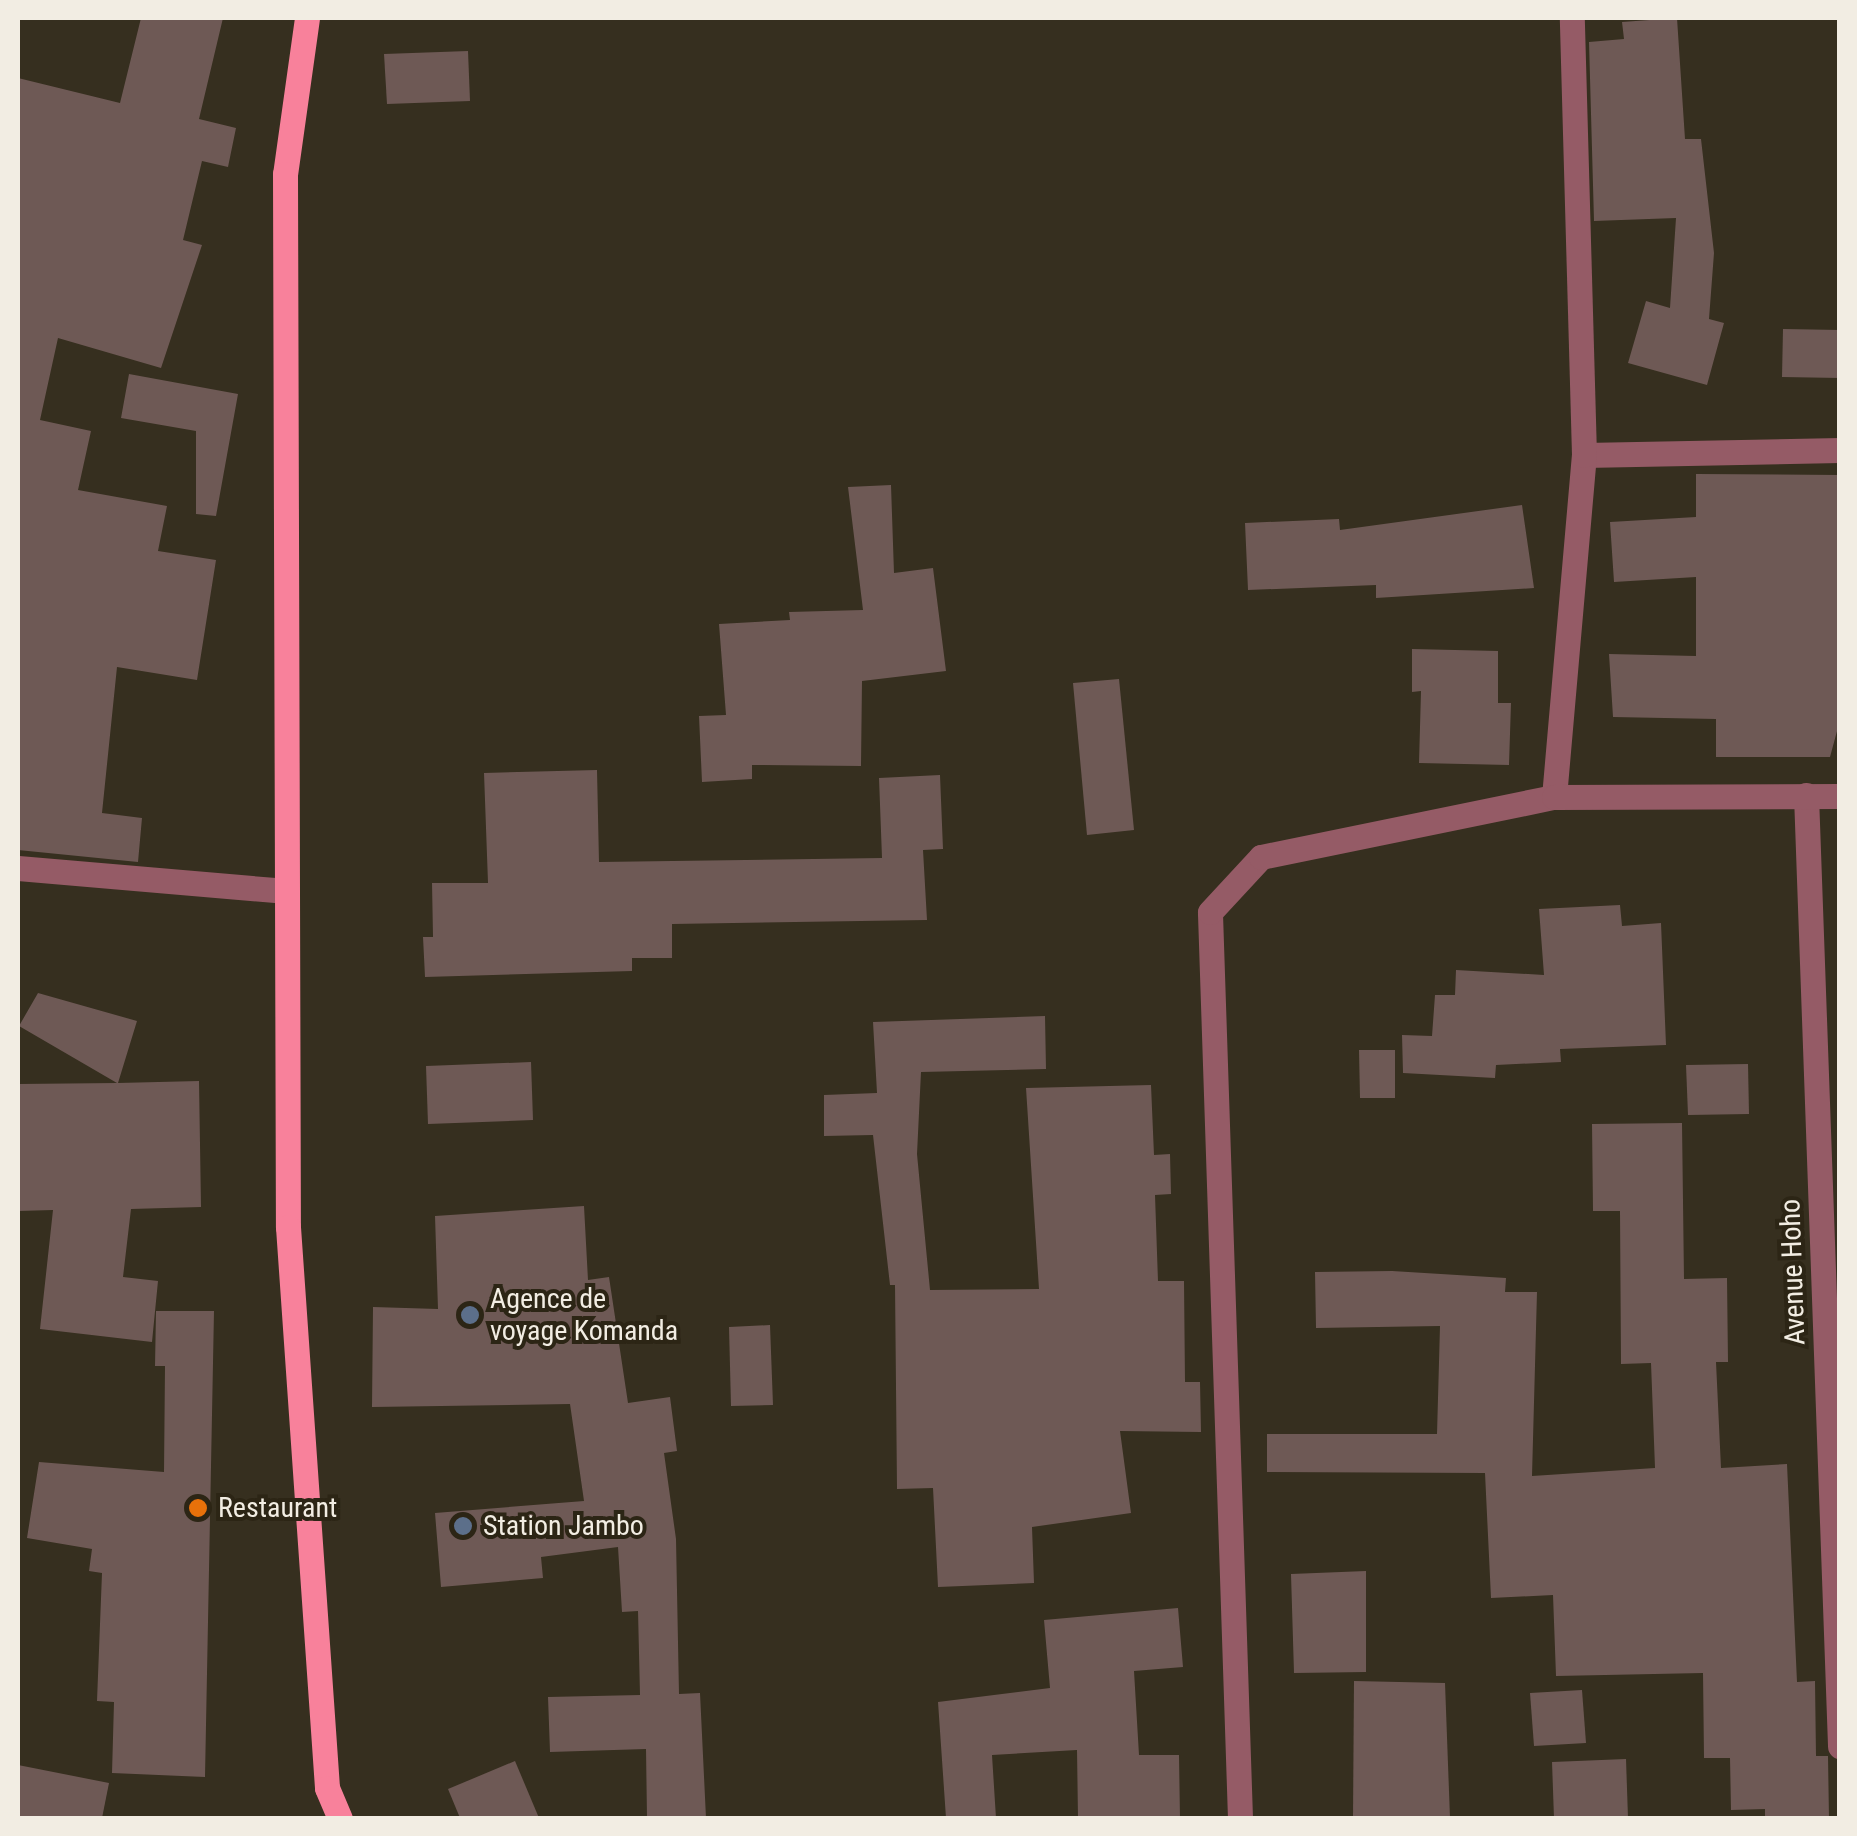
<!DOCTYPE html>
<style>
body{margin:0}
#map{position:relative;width:1857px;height:1836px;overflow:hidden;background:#362f1f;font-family:"Roboto Condensed",sans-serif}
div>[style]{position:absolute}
.building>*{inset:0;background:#6e5955}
.minor>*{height:25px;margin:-12.5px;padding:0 12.5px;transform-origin:12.5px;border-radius:12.5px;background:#955b66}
.major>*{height:25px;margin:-12.5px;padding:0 12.5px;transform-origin:12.5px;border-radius:12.5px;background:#f8819b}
.dots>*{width:28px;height:28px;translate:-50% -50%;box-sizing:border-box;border:5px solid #2c2515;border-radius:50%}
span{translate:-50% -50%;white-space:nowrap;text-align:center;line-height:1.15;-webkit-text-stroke:8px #2c2515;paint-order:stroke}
.street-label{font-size:28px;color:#f2ede3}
.poi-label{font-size:28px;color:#f2ede3}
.left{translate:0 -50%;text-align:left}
.frame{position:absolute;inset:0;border:20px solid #f2ede3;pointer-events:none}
</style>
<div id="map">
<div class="building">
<div style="clip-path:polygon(141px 18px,223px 18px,199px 119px,236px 128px,228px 167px,202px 161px,183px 240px,202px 245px,161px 368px,58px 338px,40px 420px,91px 431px,78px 490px,167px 506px,158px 551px,216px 560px,197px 680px,117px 667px,102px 813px,142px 818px,138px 862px,18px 850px,18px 78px,120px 103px)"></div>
<div style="clip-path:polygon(1677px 18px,1685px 139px,1701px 139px,1714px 253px,1709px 319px,1724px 323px,1707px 385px,1628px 363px,1646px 301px,1670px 308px,1676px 218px,1594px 221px,1589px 42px,1624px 39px,1622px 22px)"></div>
<div style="clip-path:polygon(468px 51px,470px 101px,387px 104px,384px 54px)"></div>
<div style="clip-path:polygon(1783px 329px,1840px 330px,1840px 378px,1782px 377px)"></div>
<div style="clip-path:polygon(129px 374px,238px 394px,216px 516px,196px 514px,196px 431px,121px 418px)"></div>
<div style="clip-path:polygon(1696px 474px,1840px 475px,1840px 720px,1830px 757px,1716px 757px,1716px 719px,1613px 717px,1609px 654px,1696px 656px,1696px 577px,1614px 582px,1610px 522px,1696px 517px)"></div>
<div style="clip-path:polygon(891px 485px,894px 573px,933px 568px,946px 671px,862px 681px,861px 766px,752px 765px,752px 779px,702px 782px,699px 716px,726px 715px,719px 624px,790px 620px,789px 612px,863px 610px,848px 487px)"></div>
<div style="clip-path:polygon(1522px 505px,1534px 588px,1376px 598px,1376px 585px,1248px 590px,1245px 523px,1339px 519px,1340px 530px)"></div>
<div style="clip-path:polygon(1412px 649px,1498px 651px,1498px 703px,1511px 703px,1509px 765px,1419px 763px,1421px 691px,1412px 692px)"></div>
<div style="clip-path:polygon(1119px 679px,1134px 830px,1087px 835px,1073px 683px)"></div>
<div style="clip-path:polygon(597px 770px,599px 862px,882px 858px,879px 778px,940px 775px,943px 849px,923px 850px,927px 920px,672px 924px,672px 958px,632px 958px,632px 971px,425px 977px,423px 937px,433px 937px,432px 883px,488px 883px,484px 773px)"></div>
<div style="clip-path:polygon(1620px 905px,1622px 926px,1661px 923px,1666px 1045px,1560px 1049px,1561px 1062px,1496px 1065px,1495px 1078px,1403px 1073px,1402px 1035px,1432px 1036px,1435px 995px,1455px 995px,1456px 970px,1544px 975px,1539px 909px)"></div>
<div style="clip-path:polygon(38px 993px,137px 1021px,118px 1083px,199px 1081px,201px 1207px,131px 1209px,123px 1277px,158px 1281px,152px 1342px,40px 1329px,53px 1210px,18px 1211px,18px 1084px,117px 1083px,19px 1026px)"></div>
<div style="clip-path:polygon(1045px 1016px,1046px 1069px,921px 1072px,917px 1154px,930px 1290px,1039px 1289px,1026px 1088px,1151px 1085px,1154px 1155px,1170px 1154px,1171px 1194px,1155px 1195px,1158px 1281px,1184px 1281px,1185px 1382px,1200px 1382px,1201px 1432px,1120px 1431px,1131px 1513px,1032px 1527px,1034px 1583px,938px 1587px,933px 1488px,897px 1489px,895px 1285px,890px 1285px,873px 1135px,824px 1136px,824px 1095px,877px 1093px,873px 1022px)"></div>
<div style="clip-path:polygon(1359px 1050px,1395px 1050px,1395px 1098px,1360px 1098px)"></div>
<div style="clip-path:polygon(531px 1062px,533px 1120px,428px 1124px,426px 1066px)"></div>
<div style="clip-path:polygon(1748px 1064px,1749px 1114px,1688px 1115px,1686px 1065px)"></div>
<div style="clip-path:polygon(1682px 1123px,1684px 1279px,1727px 1278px,1728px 1362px,1716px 1362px,1721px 1468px,1787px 1464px,1797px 1682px,1815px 1681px,1816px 1756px,1828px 1756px,1829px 1818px,1765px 1818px,1765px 1809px,1731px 1810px,1730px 1758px,1704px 1758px,1703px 1673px,1556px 1676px,1553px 1595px,1491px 1598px,1485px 1473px,1267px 1472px,1267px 1434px,1437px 1434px,1440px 1326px,1316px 1328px,1315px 1272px,1392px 1271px,1506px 1278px,1505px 1292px,1537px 1292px,1532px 1476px,1655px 1468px,1651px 1363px,1621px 1364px,1620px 1211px,1593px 1211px,1592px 1124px)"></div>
<div style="clip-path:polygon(584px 1206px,588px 1280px,609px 1277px,628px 1403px,670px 1397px,677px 1451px,664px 1453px,676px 1539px,679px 1694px,700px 1693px,706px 1818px,647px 1818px,646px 1749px,550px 1752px,548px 1697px,640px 1695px,638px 1611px,622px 1612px,618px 1547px,541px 1557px,543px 1578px,441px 1587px,435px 1513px,584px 1501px,570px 1404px,372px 1407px,373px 1307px,438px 1309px,435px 1216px)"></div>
<div style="clip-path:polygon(156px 1311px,214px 1311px,205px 1777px,112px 1773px,114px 1702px,97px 1701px,102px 1573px,89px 1571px,92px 1549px,27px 1538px,39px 1462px,164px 1472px,165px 1366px,155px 1366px)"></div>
<div style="clip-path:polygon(770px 1325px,773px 1405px,731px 1406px,729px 1327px)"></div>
<div style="clip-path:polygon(1366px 1571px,1366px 1672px,1294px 1673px,1291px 1574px)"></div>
<div style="clip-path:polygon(1178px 1608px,1183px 1667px,1134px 1671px,1139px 1755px,1179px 1755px,1180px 1818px,1078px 1818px,1077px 1750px,992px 1755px,996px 1818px,946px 1818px,938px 1702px,1050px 1688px,1044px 1620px)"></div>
<div style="clip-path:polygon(1354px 1681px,1445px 1683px,1450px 1818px,1353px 1818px)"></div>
<div style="clip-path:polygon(1582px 1690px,1586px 1743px,1534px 1746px,1530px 1693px)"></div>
<div style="clip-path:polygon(1626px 1759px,1628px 1818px,1554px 1818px,1552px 1762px)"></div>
<div style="clip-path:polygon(515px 1761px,539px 1818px,460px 1818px,448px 1789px)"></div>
<div style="clip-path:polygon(18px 1765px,109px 1783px,102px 1818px,18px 1818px)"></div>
</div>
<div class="minor">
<div style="left:1584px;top:455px;width:256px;rotate:-1.1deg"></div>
<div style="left:1806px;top:795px;width:952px;rotate:87.95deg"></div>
<div style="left:1554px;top:797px;width:343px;rotate:-85deg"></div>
<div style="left:1584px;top:455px;width:437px;rotate:-91.6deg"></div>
<div style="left:18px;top:868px;width:270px;rotate:4.9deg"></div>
<div style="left:1240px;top:1818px;width:906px;rotate:-91.9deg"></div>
<div style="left:1210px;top:912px;width:75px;rotate:-47.2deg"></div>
<div style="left:1261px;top:857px;width:299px;rotate:-11.6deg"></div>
<div style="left:1554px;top:797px;width:286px;rotate:-0.2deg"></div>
</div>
<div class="major">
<div style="left:307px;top:18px;width:158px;rotate:98deg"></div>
<div style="left:285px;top:174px;width:1053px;rotate:89.84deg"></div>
<div style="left:288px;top:1227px;width:562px;rotate:86.02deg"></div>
<div style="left:327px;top:1788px;width:33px;rotate:67deg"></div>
</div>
<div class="dots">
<div style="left:470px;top:1315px;background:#5c6f8a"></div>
<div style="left:198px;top:1508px;background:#e8710a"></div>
<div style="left:463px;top:1526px;background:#5c6f8a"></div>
</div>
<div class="street-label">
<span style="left:1793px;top:1272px;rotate:-92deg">Avenue Hoho</span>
</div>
<div class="poi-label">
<span class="left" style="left:490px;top:1315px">Agence de<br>voyage Komanda</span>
<span class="left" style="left:218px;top:1508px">Restaurant</span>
<span class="left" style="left:483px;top:1526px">Station Jambo</span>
</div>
<div class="frame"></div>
</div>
